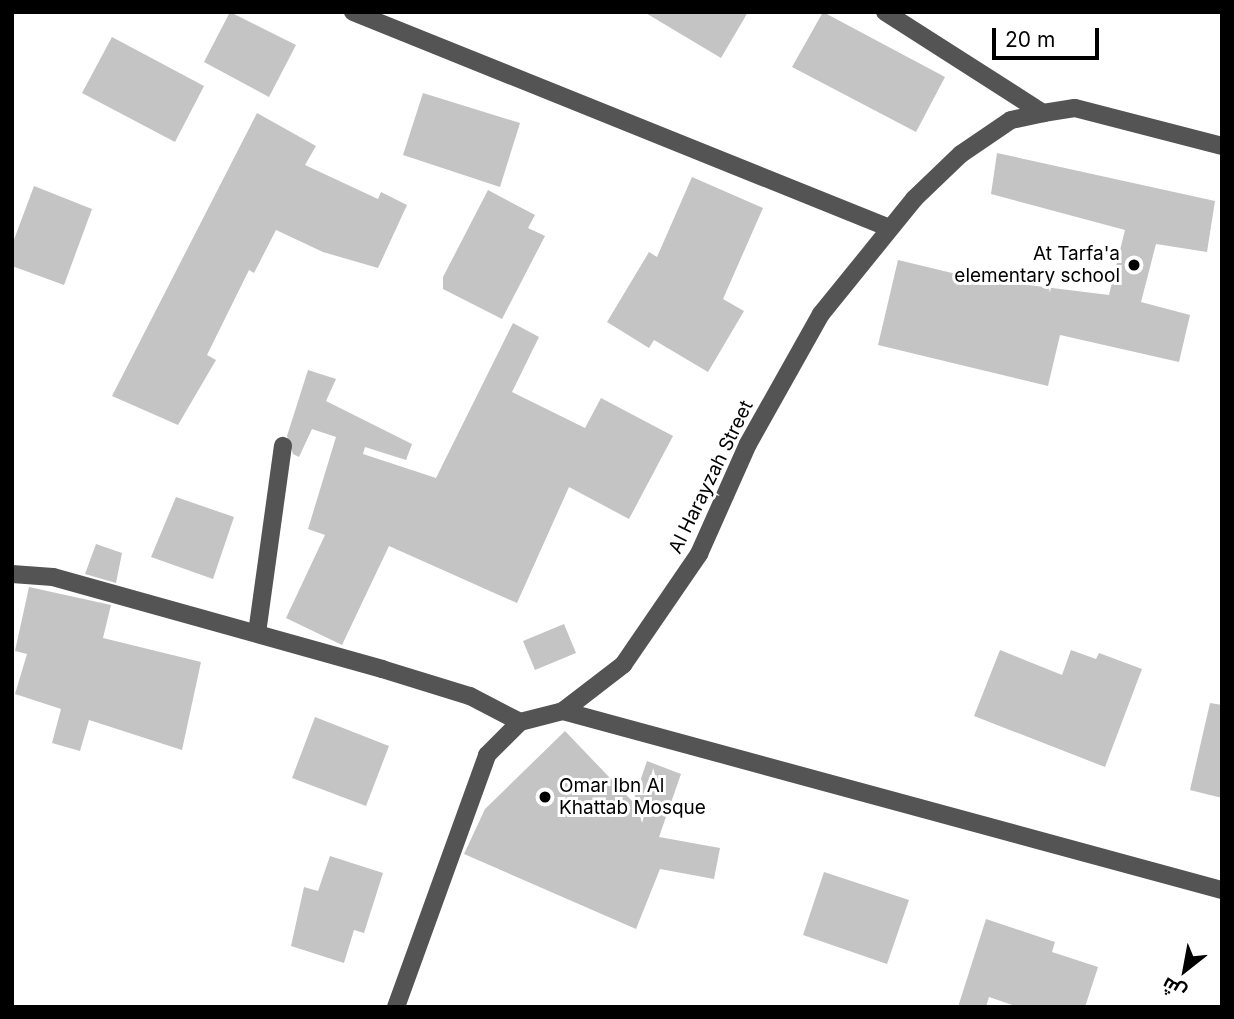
<!DOCTYPE html>
<meta charset="utf-8">
<style>
body{margin:0}
#map{position:relative;width:1234px;height:1019px;overflow:hidden;background:#fff;font-family:Inter,Cairo,sans-serif}
div>[style]{position:absolute}
.building>*{inset:0;background:#c4c4c4}
.minor>*{height:18px;margin:-9px;padding:0 9px;transform-origin:9px;border-radius:9px;background:#545454}
.dots>*{width:19px;height:19px;translate:-50% -50%;box-sizing:border-box;border:4px solid #fff;border-radius:50%}
span{translate:-50% -50%;white-space:nowrap;text-align:center;line-height:1.15;-webkit-text-stroke:6px #fff;paint-order:stroke}
.poi-label{font-size:19px;color:#000}
.right{translate:-100% -50%;text-align:right}
.left{translate:0 -50%;text-align:left}
.street-label{font-size:19px;color:#000}
.frame{position:absolute;inset:0;border:14px solid #000;pointer-events:none}
.north{position:absolute;left:1150px;top:935px;width:70px;height:70px;-webkit-text-stroke:5px #fff;paint-order:stroke;rotate:211deg;font-size:19px;font-weight:700;line-height:28px;text-align:center;color:#000}
.north::after{content:'';display:block;margin:auto;width:24px;height:32px;background:#000;clip-path:polygon(50% 0,100% 100%,50% 72%,0 100%)}
.scale{position:absolute;left:992px;top:28px;width:107px;height:32px;box-sizing:border-box;border:4px solid #000;border-top:0;padding-left:9px;font-size:21px;line-height:24px;white-space:nowrap;color:#000;-webkit-text-stroke:5px #fff;paint-order:stroke}
</style>
<div id="map">
<div class="building">
<div style="clip-path:polygon(230px 12px,296px 45px,269px 97px,204px 62px)"></div>
<div style="clip-path:polygon(644px 12px,748px 12px,721px 58px)"></div>
<div style="clip-path:polygon(823px 12px,945px 77px,916px 132px,792px 67px)"></div>
<div style="clip-path:polygon(112px 37px,204px 86px,175px 142px,82px 93px)"></div>
<div style="clip-path:polygon(423px 93px,520px 123px,500px 187px,403px 155px)"></div>
<div style="clip-path:polygon(257px 113px,316px 146px,305px 165px,378px 199px,381px 192px,407px 205px,378px 268px,323px 252px,276px 230px,254px 273px,249px 270px,207px 355px,216px 360px,178px 425px,112px 396px)"></div>
<div style="clip-path:polygon(997px 153px,1215px 201px,1207px 252px,1156px 244px,1141px 302px,1190px 315px,1179px 362px,1060px 335px,1048px 386px,878px 345px,898px 260px,973px 278px,1109px 295px,1125px 230px,991px 194px)"></div>
<div style="clip-path:polygon(692px 177px,763px 208px,723px 299px,744px 311px,708px 372px,654px 340px,649px 348px,607px 322px,649px 252px,657px 257px)"></div>
<div style="clip-path:polygon(34px 186px,92px 209px,64px 285px,12px 266px,12px 245px)"></div>
<div style="clip-path:polygon(488px 190px,535px 215px,528px 228px,545px 236px,502px 319px,443px 289px,443px 277px)"></div>
<div style="clip-path:polygon(513px 323px,539px 337px,512px 392px,585px 428px,601px 398px,673px 436px,629px 519px,569px 487px,517px 603px,389px 546px,342px 645px,286px 618px,325px 535px,308px 529px,336px 437px,312px 429px,299px 457px,293px 454px,287px 436px,308px 370px,336px 379px,326px 401px,412px 444px,406px 460px,365px 447px,363px 454px,436px 478px)"></div>
<div style="clip-path:polygon(176px 497px,234px 517px,213px 579px,151px 557px)"></div>
<div style="clip-path:polygon(96px 544px,122px 553px,116px 583px,85px 574px)"></div>
<div style="clip-path:polygon(29px 587px,111px 605px,103px 638px,201px 662px,182px 750px,89px 720px,80px 751px,52px 743px,61px 709px,15px 694px,27px 654px,15px 651px)"></div>
<div style="clip-path:polygon(564px 624px,576px 653px,535px 670px,523px 641px)"></div>
<div style="clip-path:polygon(1000px 650px,1062px 675px,1071px 650px,1096px 659px,1099px 653px,1142px 669px,1105px 767px,974px 716px)"></div>
<div style="clip-path:polygon(1210px 703px,1222px 705px,1222px 798px,1190px 790px)"></div>
<div style="clip-path:polygon(315px 717px,389px 746px,366px 806px,292px 778px)"></div>
<div style="clip-path:polygon(565px 731px,633px 802px,647px 761px,681px 774px,659px 837px,720px 848px,714px 879px,660px 869px,636px 929px,464px 854px,485px 809px)"></div>
<div style="clip-path:polygon(330px 856px,383px 873px,364px 933px,354px 930px,344px 963px,291px 946px,304px 887px,318px 891px)"></div>
<div style="clip-path:polygon(824px 872px,909px 900px,887px 964px,803px 935px)"></div>
<div style="clip-path:polygon(986px 919px,1055px 942px,1052px 952px,1098px 967px,1085px 1007px,1018px 1007px,989px 997px,986px 1007px,958px 1007px)"></div>
</div>
<div class="minor">
<div style="left:353px;top:12px;width:576px;rotate:21.93deg"></div>
<div style="left:885px;top:12px;width:188px;rotate:32.6deg"></div>
<div style="left:12px;top:574px;width:41px;rotate:4.2deg"></div>
<div style="left:53px;top:577px;width:342px;rotate:15.6deg"></div>
<div style="left:382px;top:669px;width:92px;rotate:17.1deg"></div>
<div style="left:470px;top:696px;width:56px;rotate:27.5deg"></div>
<div style="left:257px;top:633px;width:189px;rotate:-82.1deg"></div>
<div style="left:563px;top:711px;width:683px;rotate:15.2deg"></div>
<div style="left:396px;top:1007px;width:268px;rotate:-70.1deg"></div>
<div style="left:487px;top:755px;width:47px;rotate:-45deg"></div>
<div style="left:520px;top:722px;width:44px;rotate:-14.3deg"></div>
<div style="left:563px;top:711px;width:76px;rotate:-37.5deg"></div>
<div style="left:623px;top:665px;width:135px;rotate:-55.6deg"></div>
<div style="left:699px;top:554px;width:120px;rotate:-66deg"></div>
<div style="left:748px;top:444px;width:149px;rotate:-60.7deg"></div>
<div style="left:821px;top:314px;width:148px;rotate:-51deg"></div>
<div style="left:914px;top:199px;width:65px;rotate:-43.8deg"></div>
<div style="left:961px;top:154px;width:60px;rotate:-34.2deg"></div>
<div style="left:1011px;top:120px;width:33px;rotate:-12deg"></div>
<div style="left:1043px;top:113px;width:32px;rotate:-9deg"></div>
<div style="left:1075px;top:108px;width:152px;rotate:14.5deg"></div>
</div>
<div class="dots">
<div style="left:1134px;top:265px;background:#000"></div>
<div style="left:545px;top:797px;background:#000"></div>
</div>
<div class="poi-label">
<span class="right" style="left:1120px;top:265px">At Tarfa'a<br>elementary school</span>
<span class="left" style="left:559px;top:797px">Omar Ibn Al<br>Khattab Mosque</span>
</div>
<div class="street-label">
<span style="left:711px;top:477px;rotate:-64deg">Al Harayzah Street</span>
</div>
<div class="frame"></div>
<div class="north">ش</div>
<div class="scale">20 m</div>
</div>
